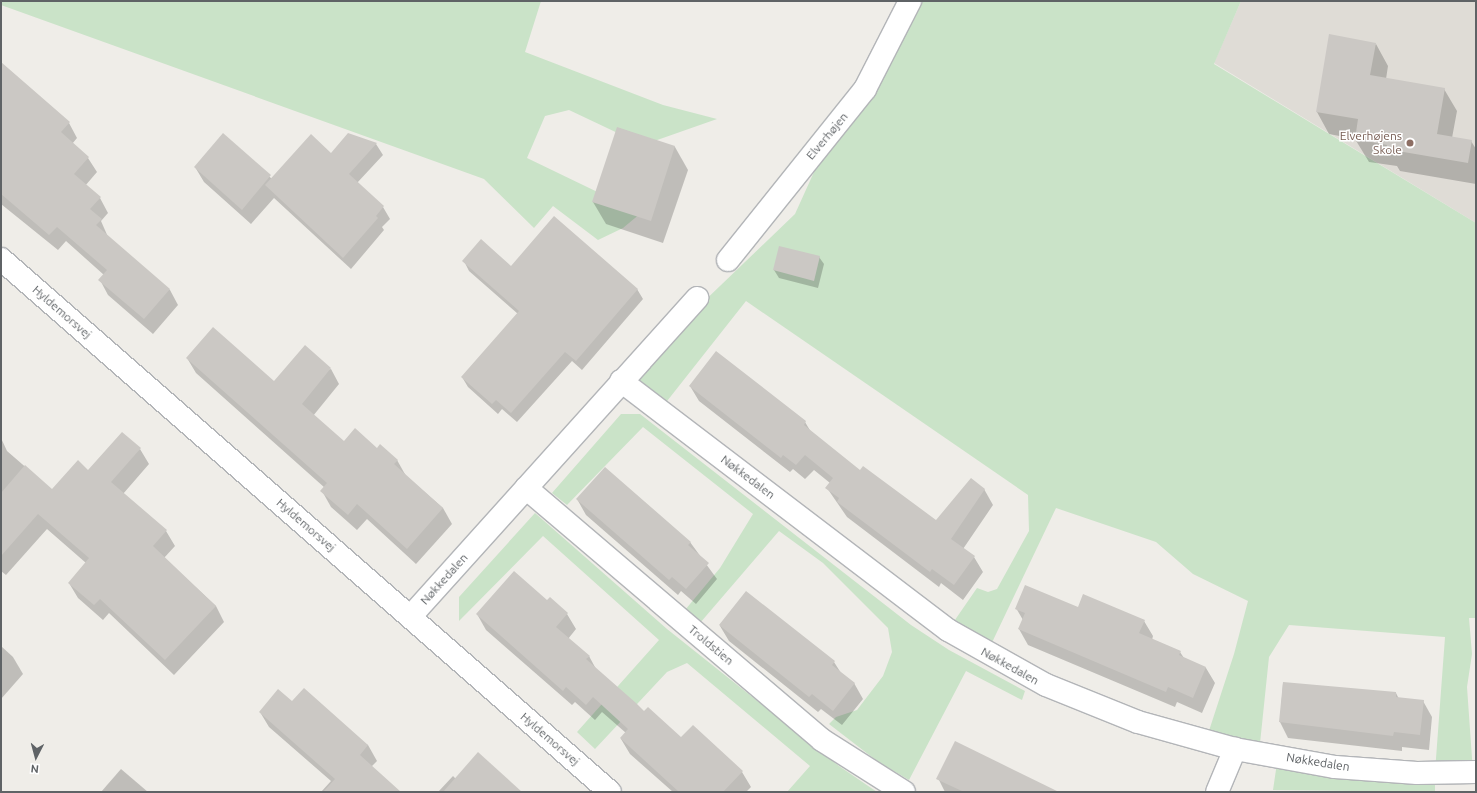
<!DOCTYPE html>
<meta charset="utf-8">
<style>
body{margin:0}
#map{position:relative;width:1477px;height:793px;overflow:hidden;background:#efede8;font-family:Ubuntu,sans-serif}
div>[style]{position:absolute}
.education>*{inset:0;background:#dfdcd6}
.green>*{inset:0;background:#cae3c8}
.shadow>*{inset:0;background:#0003}
.building>*{inset:0;background:#cbc8c4}
.roads{filter:drop-shadow(1px 0 #b3b5b8) drop-shadow(-1px 0 #b3b5b8) drop-shadow(0 1px #b3b5b8) drop-shadow(0 -1px #b3b5b8)}
.street>*{height:22px;margin:-11px;padding:0 11px;transform-origin:11px;border-radius:11px;background:#fff}
.dots>*{width:11px;height:11px;translate:-50% -50%;box-sizing:border-box;border:2px solid #fff;border-radius:50%}
span{translate:-50% -50%;white-space:nowrap;text-align:center;line-height:1.15;-webkit-text-stroke:3px #fff;paint-order:stroke}
.street-label{font-size:12px;color:#5f6366}
.education-label{font-size:12px;color:#785e54}
.right{translate:-100% -50%;text-align:right}
.frame{position:absolute;inset:0;border:2px solid #5f6366;pointer-events:none}
.north{position:absolute;left:16px;top:737px;width:40px;height:40px;-webkit-text-stroke:3px #fff;paint-order:stroke;rotate:186deg;font-size:11px;font-weight:700;line-height:16px;text-align:center;color:#5f6366}
.north::after{content:'';display:block;margin:auto;width:14px;height:18px;background:#5f6366;clip-path:polygon(50% 0,100% 100%,50% 72%,0 100%)}
</style>
<div id="map">
<div class="education">
<div style="clip-path:polygon(1241px 1px,1476px 1px,1476px 223px,1214px 63px)"></div>
</div>
<div class="green">
<div style="clip-path:polygon(1px 1px,541px 1px,525px 52px,663px 105px,717px 119px,643px 145px,569px 110px,545px 116px,527px 158px,641px 213px,623px 228px,598px 240px,553px 206px,534px 228px,484px 179px,1px 5px)"></div>
<div style="clip-path:polygon(909px 1px,1241px 1px,1214px 64px,1476px 223px,1476px 618px,1469px 618px,1472px 654px,1467px 687px,1473px 772px,1435px 772px,1435px 792px,1273px 790px,1278px 756px,1435px 772px,1445px 637px,1289px 625px,1269px 657px,1259px 753px,1206px 740px,1234px 654px,1248px 601px,1193px 574px,1156px 542px,1056px 508px,987px 653px,948px 630px,977px 588px,988px 592px,997px 589px,1029px 531px,1028px 495px,746px 301px,660px 410px,621px 381px,795px 214px,833px 130px)"></div>
<div style="clip-path:polygon(621px 414px,640px 414px,911px 625px,949px 650px,1025px 691px,1022px 700px,966px 671px,909px 780px,877px 761px,829px 724px,836px 717px,857px 710px,883px 676px,892px 652px,888px 628px,823px 563px,779px 531px,700px 623px,685px 610px,720px 568px,753px 514px,643px 427px,567px 505px,552px 493px)"></div>
<div style="clip-path:polygon(535px 513px,667px 629px,839px 766px,877px 792px,787px 792px,810px 766px,687px 663px,667px 672px,595px 749px,577px 732px,659px 640px,543px 536px,459px 621px,459px 597px)"></div>
</div>
<div class="shadow">
<div style="clip-path:polygon(1376px 44px,1388px 66px,1386px 79px,1444px 89px,1457px 111px,1452px 138px,1471px 141px,1476px 149px,1476px 184px,1400px 171px,1397px 166px,1369px 162px,1355px 139px,1329px 134px,1317px 112px)"></div>
<div style="clip-path:polygon(1px 63px,69px 123px,77px 138px,72px 144px,88px 158px,97px 172px,85px 186px,100px 198px,108px 213px,101px 221px,108px 237px,170px 290px,178px 305px,153px 334px,108px 295px,100px 280px,104px 275px,66px 241px,58px 250px,1px 204px)"></div>
<div style="clip-path:polygon(618px 128px,675px 147px,688px 170px,663px 243px,606px 224px,593px 202px)"></div>
<div style="clip-path:polygon(223px 134px,272px 179px,331px 154px,376px 144px,383px 155px,357px 183px,383px 207px,390px 219px,382px 227px,384px 230px,351px 269px,274px 198px,251px 224px,204px 182px,195px 167px)"></div>
<div style="clip-path:polygon(819px 257px,824px 264px,818px 288px,779px 278px,774px 270px)"></div>
<div style="clip-path:polygon(464px 261px,637px 289px,643px 299px,582px 370px,572px 361px,517px 422px,502px 409px,498px 414px,468px 387px,462px 377px,518px 314px,469px 271px)"></div>
<div style="clip-path:polygon(187px 358px,274px 382px,331px 369px,339px 384px,313px 416px,344px 443px,377px 449px,397px 460px,406px 476px,443px 508px,452px 524px,416px 564px,367px 519px,357px 530px,331px 507px,322px 491px,325px 488px,196px 373px)"></div>
<div style="clip-path:polygon(690px 386px,805px 422px,811px 432px,860px 471px,936px 522px,984px 489px,993px 505px,963px 549px,974px 557px,983px 572px,963px 600px,941px 583px,939px 587px,847px 517px,827px 488px,830px 483px,814px 470px,805px 479px,793px 469px,790px 472px,699px 401px)"></div>
<div style="clip-path:polygon(1px 438px,7px 451px,52px 490px,140px 449px,149px 464px,123px 494px,166px 531px,175px 546px,164px 558px,216px 606px,224px 622px,174px 675px,109px 613px,103px 620px,78px 598px,69px 583px,86px 563px,47px 529px,6px 575px,1px 571px)"></div>
<div style="clip-path:polygon(577px 499px,690px 542px,717px 579px,696px 604px,681px 591px,678px 595px,586px 515px)"></div>
<div style="clip-path:polygon(746px 592px,834px 662px,841px 673px,854px 683px,863px 699px,842px 725px,821px 709px,818px 712px,729px 641px,720px 626px)"></div>
<div style="clip-path:polygon(550px 599px,567px 614px,576px 629px,568px 639px,589px 656px,596px 669px,644px 712px,681px 739px,742px 772px,751px 787px,746px 792px,673px 792px,630px 754px,621px 739px,626px 733px,602px 712px,595px 720px,575px 702px,572px 705px,486px 630px,477px 614px,548px 602px)"></div>
<div style="clip-path:polygon(1016px 608px,1144px 621px,1153px 636px,1152px 640px,1180px 652px,1184px 658px,1206px 668px,1215px 683px,1202px 713px,1177px 702px,1175px 707px,1028px 645px,1019px 629px,1023px 620px)"></div>
<div style="clip-path:polygon(1px 646px,13px 657px,23px 674px,1px 699px)"></div>
<div style="clip-path:polygon(1283px 683px,1396px 693px,1399px 699px,1423px 701px,1432px 717px,1429px 750px,1402px 747px,1402px 751px,1288px 738px,1280px 722px)"></div>
<div style="clip-path:polygon(292px 703px,368px 745px,377px 761px,371px 767px,399px 792px,321px 792px,331px 781px,269px 727px,260px 712px)"></div>
<div style="clip-path:polygon(121px 769px,148px 792px,101px 792px)"></div>
<div style="clip-path:polygon(453px 776px,456px 779px,515px 792px,438px 792px)"></div>
<div style="clip-path:polygon(938px 778px,1058px 792px,945px 792px)"></div>
</div>
<div class="building">
<div style="clip-path:polygon(1329px 34px,1376px 43px,1370px 75px,1445px 88px,1437px 134px,1472px 140px,1468px 163px,1386px 149px,1387px 145px,1355px 139px,1358px 119px,1316px 112px)"></div>
<div style="clip-path:polygon(1px 62px,70px 122px,61px 132px,89px 157px,74px 174px,101px 197px,90px 209px,102px 219px,96px 225px,170px 289px,144px 319px,98px 280px,107px 270px,57px 227px,49px 235px,1px 194px)"></div>
<div style="clip-path:polygon(617px 127px,675px 146px,651px 221px,592px 202px)"></div>
<div style="clip-path:polygon(223px 133px,271px 175px,242px 210px,194px 167px)"></div>
<div style="clip-path:polygon(348px 133px,377px 143px,349px 174px,384px 206px,376px 216px,378px 218px,343px 258px,265px 185px,311px 134px,331px 153px)"></div>
<div style="clip-path:polygon(554px 216px,638px 289px,576px 361px,565px 352px,511px 413px,496px 400px,492px 404px,461px 377px,519px 311px,462px 261px,481px 239px,511px 266px)"></div>
<div style="clip-path:polygon(779px 246px,820px 256px,814px 281px,773px 270px)"></div>
<div style="clip-path:polygon(213px 327px,274px 381px,305px 345px,331px 368px,302px 404px,344px 441px,355px 428px,377px 448px,380px 444px,398px 460px,394px 464px,443px 508px,407px 549px,357px 504px,348px 515px,320px 491px,327px 483px,186px 358px)"></div>
<div style="clip-path:polygon(716px 351px,806px 421px,804px 425px,860px 470px,863px 466px,936px 520px,971px 478px,985px 489px,951px 539px,975px 556px,954px 585px,932px 569px,930px 572px,837px 502px,839px 498px,825px 488px,833px 478px,805px 455px,796px 465px,783px 455px,781px 458px,689px 386px)"></div>
<div style="clip-path:polygon(122px 432px,141px 448px,111px 482px,167px 530px,153px 546px,216px 606px,165px 660px,100px 599px,94px 605px,68px 583px,89px 558px,38px 514px,1px 556px,1px 493px,25px 465px,52px 489px,78px 460px,88px 470px)"></div>
<div style="clip-path:polygon(605px 467px,691px 542px,688px 545px,709px 563px,686px 589px,672px 577px,669px 580px,576px 499px)"></div>
<div style="clip-path:polygon(514px 571px,547px 600px,550px 597px,568px 613px,556px 627px,590px 656px,586px 659px,636px 703px,644px 711px,648px 707px,681px 737px,693px 725px,743px 771px,723px 792px,679px 792px,620px 738px,628px 729px,593px 697px,586px 705px,566px 687px,563px 691px,476px 614px)"></div>
<div style="clip-path:polygon(1025px 585px,1078px 607px,1083px 594px,1145px 620px,1139px 633px,1181px 651px,1179px 655px,1206px 667px,1193px 698px,1168px 687px,1166px 692px,1018px 629px,1025px 613px,1015px 609px)"></div>
<div style="clip-path:polygon(746px 591px,835px 661px,832px 665px,855px 683px,833px 711px,812px 694px,809px 697px,719px 625px)"></div>
<div style="clip-path:polygon(1283px 682px,1396px 692px,1396px 697px,1424px 700px,1420px 735px,1394px 732px,1393px 736px,1279px 722px)"></div>
<div style="clip-path:polygon(304px 688px,368px 745px,360px 755px,401px 792px,323px 792px,335px 779px,259px 712px,278px 689px,292px 701px)"></div>
<div style="clip-path:polygon(955px 741px,1059px 792px,964px 792px,936px 779px)"></div>
<div style="clip-path:polygon(478px 752px,522px 792px,443px 792px)"></div>
</div>
<div class="roads">
<div class="street">
<div style="left:1px;top:259px;width:809px;rotate:41.19deg"></div>
<div style="left:728px;top:260px;width:219px;rotate:-51.3deg"></div>
<div style="left:865px;top:89px;width:99px;rotate:-62.9deg"></div>
<div style="left:621px;top:381px;width:411px;rotate:37.3deg"></div>
<div style="left:948px;top:630px;width:112px;rotate:29.3deg"></div>
<div style="left:1046px;top:685px;width:99px;rotate:21.9deg"></div>
<div style="left:1138px;top:722px;width:101px;rotate:15.6deg"></div>
<div style="left:1235px;top:749px;width:102px;rotate:10.2deg"></div>
<div style="left:1335px;top:767px;width:82px;rotate:4.2deg"></div>
<div style="left:1417px;top:773px;width:59px;rotate:-1deg"></div>
<div style="left:526px;top:488px;width:389px;rotate:40.4deg"></div>
<div style="left:822px;top:740px;width:97px;rotate:32.4deg"></div>
<div style="left:411px;top:616px;width:428px;rotate:-48deg"></div>
<div style="left:1217px;top:792px;width:47px;rotate:-67.3deg"></div>
</div>
</div>
<div class="dots">
<div style="left:1410px;top:143px;background:#8d6e63"></div>
</div>
<div class="street-label">
<span style="left:827px;top:136px;rotate:-50deg">Elverhøjen</span>
<span style="left:62px;top:312px;rotate:41deg">Hyldemorsvej</span>
<span style="left:748px;top:477px;rotate:37deg">Nøkkedalen</span>
<span style="left:306px;top:525px;rotate:41deg">Hyldemorsvej</span>
<span style="left:444px;top:579px;rotate:-48deg">Nøkkedalen</span>
<span style="left:711px;top:645px;rotate:40deg">Troldstien</span>
<span style="left:1010px;top:666px;rotate:29deg">Nøkkedalen</span>
<span style="left:550px;top:739px;rotate:41deg">Hyldemorsvej</span>
<span style="left:1318px;top:762px;rotate:9deg">Nøkkedalen</span>
</div>
<div class="education-label">
<span class="right" style="left:1402px;top:143px">Elverhøjens<br>Skole</span>
</div>
<div class="frame"></div>
<div class="north">N</div>
</div>
